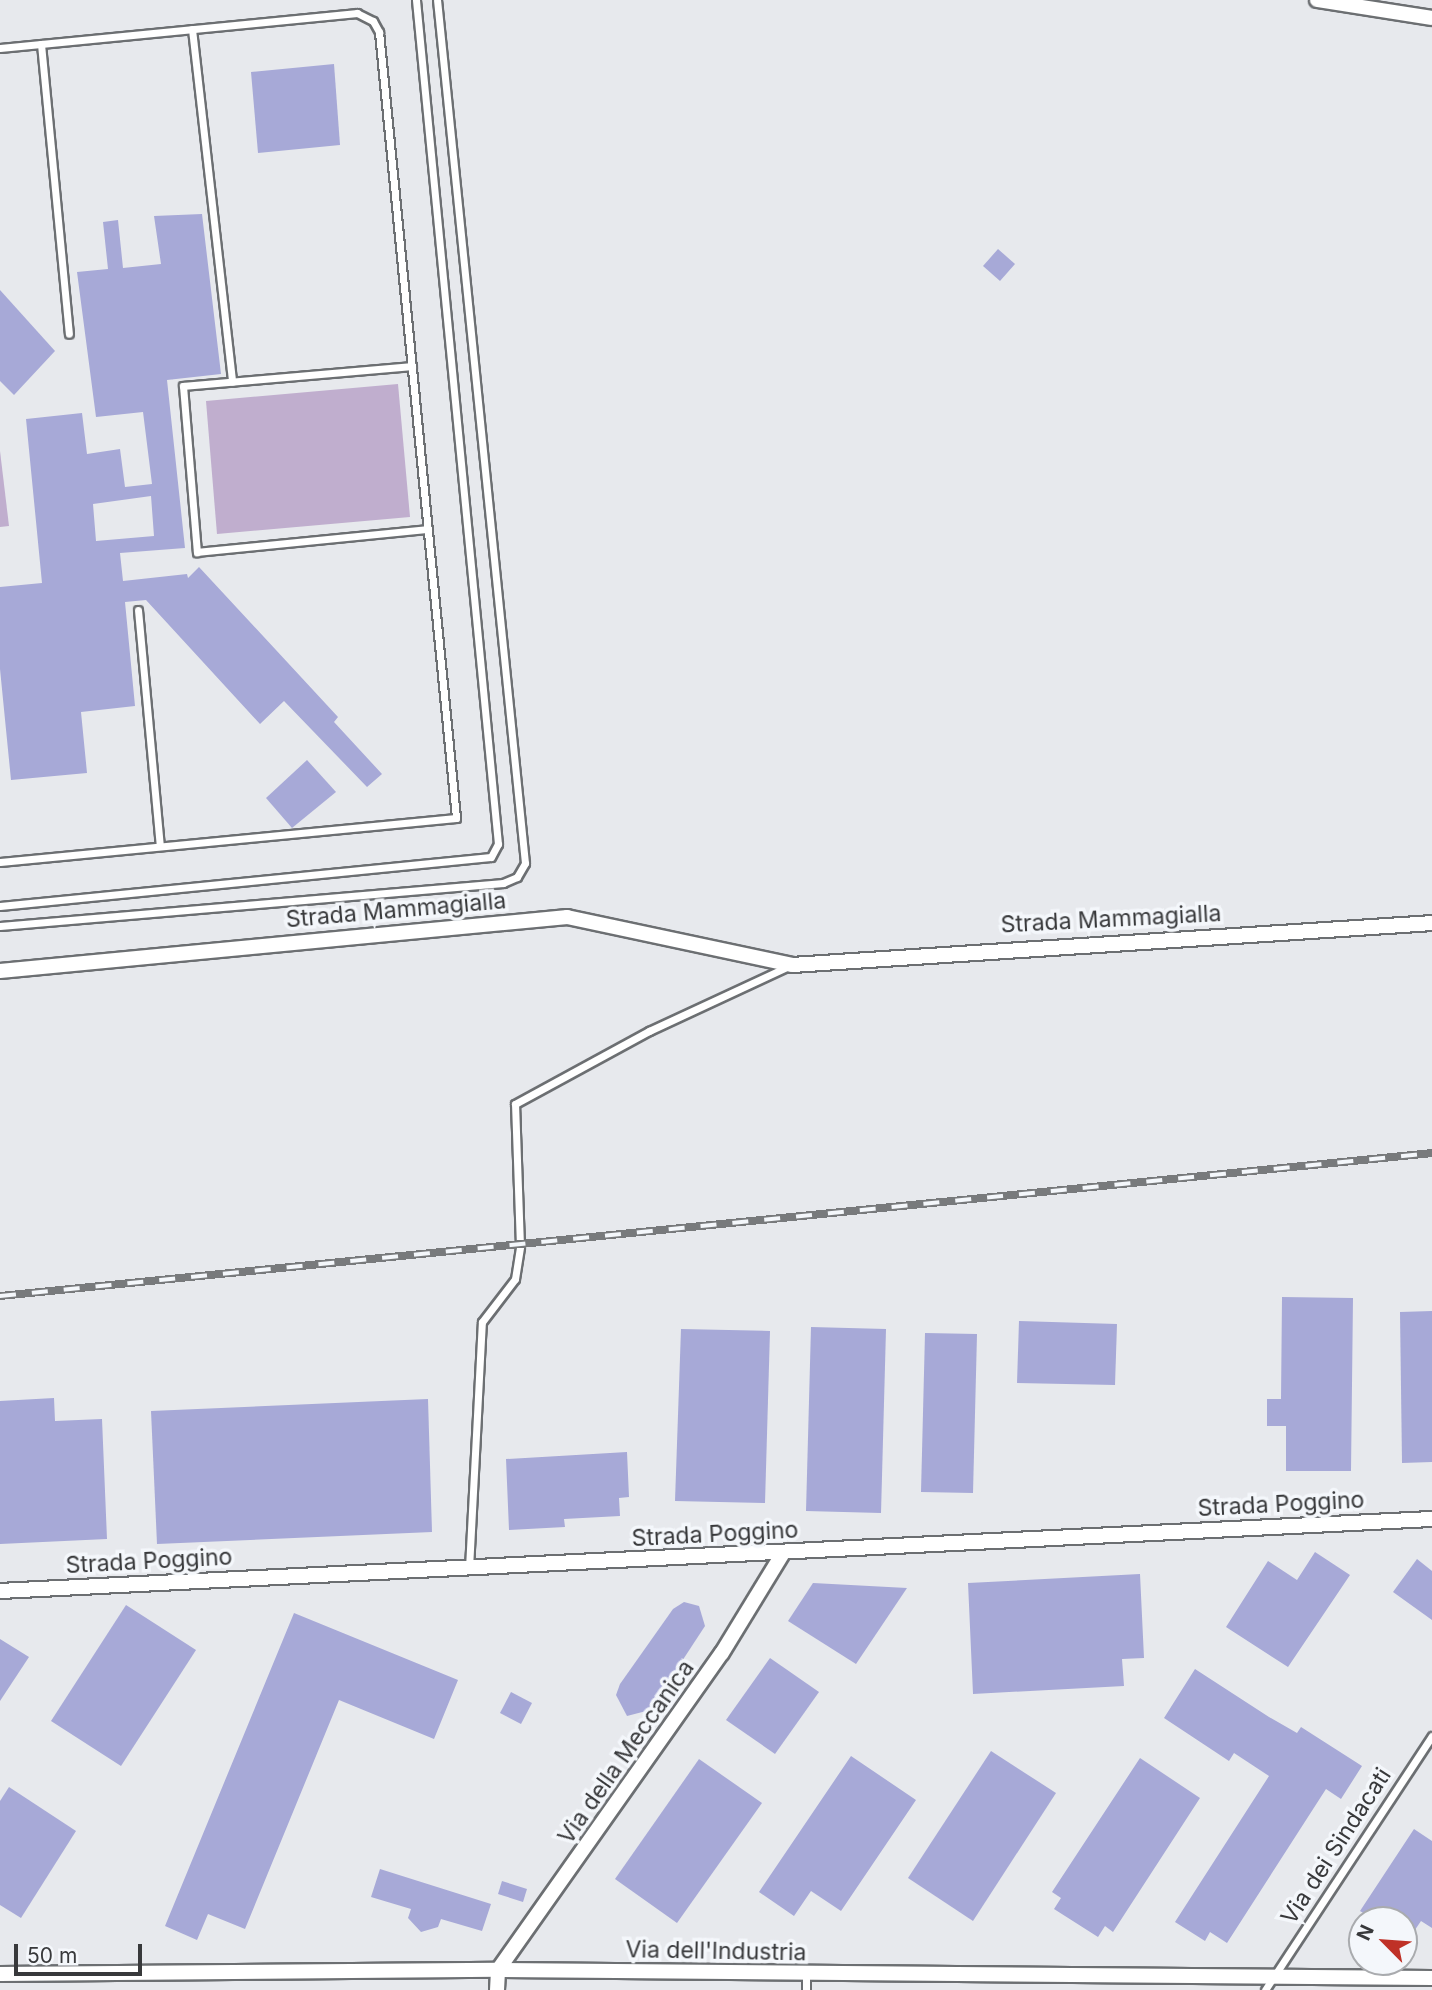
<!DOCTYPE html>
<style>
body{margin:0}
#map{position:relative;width:1432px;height:1990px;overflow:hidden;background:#e7e9ed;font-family:Inter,sans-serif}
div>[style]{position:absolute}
.green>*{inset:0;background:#c0aece}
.building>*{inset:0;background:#a7a9d7}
.roads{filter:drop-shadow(2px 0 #6c6f72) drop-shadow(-2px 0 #6c6f72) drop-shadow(0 2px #6c6f72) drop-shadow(0 -2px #6c6f72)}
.service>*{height:7px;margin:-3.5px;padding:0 3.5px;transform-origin:3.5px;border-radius:3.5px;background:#fff}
.minor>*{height:14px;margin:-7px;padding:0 7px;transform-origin:7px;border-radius:7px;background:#fff}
.rail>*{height:8px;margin-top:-4px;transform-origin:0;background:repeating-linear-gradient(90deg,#f4f7fb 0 16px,#787a7c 0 32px);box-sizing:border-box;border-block:2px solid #787a7c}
span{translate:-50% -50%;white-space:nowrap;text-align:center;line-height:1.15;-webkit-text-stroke:7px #f4f7fb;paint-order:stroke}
.street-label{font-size:23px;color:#38393b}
.north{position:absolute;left:1348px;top:1906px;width:70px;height:70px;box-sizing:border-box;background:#f4f7fb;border:2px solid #a9abae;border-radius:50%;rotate:295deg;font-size:19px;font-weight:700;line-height:28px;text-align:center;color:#38393b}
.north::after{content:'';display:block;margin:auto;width:24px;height:32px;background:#bf3127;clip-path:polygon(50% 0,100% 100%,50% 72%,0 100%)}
.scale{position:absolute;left:14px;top:1944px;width:128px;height:32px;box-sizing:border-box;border:4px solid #38393b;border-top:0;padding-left:9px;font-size:21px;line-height:24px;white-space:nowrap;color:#38393b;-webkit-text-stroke:5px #f4f7fb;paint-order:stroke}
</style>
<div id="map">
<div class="green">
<div style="clip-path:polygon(398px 384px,410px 517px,217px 534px,206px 401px)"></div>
<div style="clip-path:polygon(0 451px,9px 526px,0 527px)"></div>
</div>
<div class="building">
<div style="clip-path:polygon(334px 64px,340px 145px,258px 153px,251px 72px)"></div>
<div style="clip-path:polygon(evenodd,202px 214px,221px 374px,167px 380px,185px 548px,120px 553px,123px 581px,187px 574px,188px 578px,199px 567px,338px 717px,334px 722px,382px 774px,367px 787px,284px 701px,260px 724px,146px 600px,125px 602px,135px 706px,81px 712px,87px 773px,11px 780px,0 669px,0 587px,42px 583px,26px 419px,82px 413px,87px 454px,120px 449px,125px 487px,152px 484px,143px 412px,96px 417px,77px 272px,108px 269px,103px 222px,118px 220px,123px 268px,161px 264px,154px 216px,202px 214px,151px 496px,154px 536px,96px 541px,93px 504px,151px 496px)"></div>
<div style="clip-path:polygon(998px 249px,1015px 264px,1000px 281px,983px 266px)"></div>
<div style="clip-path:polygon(0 290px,55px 351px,14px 395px,0 381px)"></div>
<div style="clip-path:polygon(307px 760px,336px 792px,292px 828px,266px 798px)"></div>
<div style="clip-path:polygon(1282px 1297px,1353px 1298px,1351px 1471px,1286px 1471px,1286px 1426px,1267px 1426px,1267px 1399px,1281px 1399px)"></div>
<div style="clip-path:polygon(1432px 1311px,1432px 1462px,1402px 1463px,1400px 1312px)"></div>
<div style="clip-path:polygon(1019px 1321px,1117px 1324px,1115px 1385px,1017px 1383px)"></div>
<div style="clip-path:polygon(811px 1327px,886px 1329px,881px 1513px,806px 1511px)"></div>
<div style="clip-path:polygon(681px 1329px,770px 1331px,765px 1503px,675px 1501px)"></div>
<div style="clip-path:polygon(925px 1333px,977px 1334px,973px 1493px,921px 1492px)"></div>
<div style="clip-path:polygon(54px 1398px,55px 1421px,102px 1419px,107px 1539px,0 1544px,0 1401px)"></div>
<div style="clip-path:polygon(428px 1399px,432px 1532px,157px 1544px,151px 1411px)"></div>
<div style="clip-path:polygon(627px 1452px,629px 1497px,619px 1498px,620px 1516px,564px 1519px,565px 1527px,509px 1530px,506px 1459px)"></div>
<div style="clip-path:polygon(1315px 1552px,1350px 1575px,1288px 1667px,1226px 1627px,1268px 1561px,1297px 1580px)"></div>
<div style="clip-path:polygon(1417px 1559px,1432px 1571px,1432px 1620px,1393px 1592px)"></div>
<div style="clip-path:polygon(1140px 1574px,1144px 1658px,1122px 1659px,1124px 1686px,973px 1694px,968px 1583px)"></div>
<div style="clip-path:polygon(813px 1583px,907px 1588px,856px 1664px,788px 1621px)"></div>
<div style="clip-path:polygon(684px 1602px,699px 1606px,705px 1626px,650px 1710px,627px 1716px,616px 1695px,620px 1684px,673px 1609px)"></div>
<div style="clip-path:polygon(126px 1605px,196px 1650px,121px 1766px,51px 1721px)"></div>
<div style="clip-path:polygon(294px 1613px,458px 1680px,434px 1739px,339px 1700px,245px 1929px,208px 1914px,197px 1940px,165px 1926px)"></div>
<div style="clip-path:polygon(0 1639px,29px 1657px,0 1701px)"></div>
<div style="clip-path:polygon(770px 1658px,819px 1692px,775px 1754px,726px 1720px)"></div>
<div style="clip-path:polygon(1195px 1669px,1269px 1717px,1297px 1733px,1301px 1727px,1362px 1766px,1341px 1799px,1326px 1789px,1227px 1943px,1210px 1932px,1205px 1941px,1175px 1922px,1269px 1776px,1234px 1753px,1229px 1761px,1164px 1718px)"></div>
<div style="clip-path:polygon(511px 1692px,532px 1703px,521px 1724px,500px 1713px)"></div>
<div style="clip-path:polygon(991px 1751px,1056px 1793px,973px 1921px,908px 1878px)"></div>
<div style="clip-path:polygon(851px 1756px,916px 1800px,841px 1911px,811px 1891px,794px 1916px,759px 1892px)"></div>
<div style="clip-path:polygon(1140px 1758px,1200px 1798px,1113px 1932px,1105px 1926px,1098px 1937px,1054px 1909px,1061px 1898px,1052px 1892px)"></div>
<div style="clip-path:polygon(699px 1759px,762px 1803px,677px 1923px,615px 1879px)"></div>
<div style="clip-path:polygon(9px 1787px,76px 1831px,21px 1918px,0 1905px,0 1801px)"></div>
<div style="clip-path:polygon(1414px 1829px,1432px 1841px,1432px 1928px,1421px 1921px,1404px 1946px,1404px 1920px,1375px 1920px,1360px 1911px)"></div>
<div style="clip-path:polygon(380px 1869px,491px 1904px,482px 1931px,441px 1919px,438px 1927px,421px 1932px,408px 1918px,411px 1909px,371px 1897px)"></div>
<div style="clip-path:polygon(502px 1881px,527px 1889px,523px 1902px,498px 1894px)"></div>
</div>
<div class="roads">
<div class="service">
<div style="left:192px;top:29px;width:355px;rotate:83.5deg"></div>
<div style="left:41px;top:44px;width:291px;rotate:84.5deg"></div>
<div style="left:0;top:48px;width:359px;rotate:-5.6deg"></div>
<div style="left:357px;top:13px;width:18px;rotate:27deg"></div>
<div style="left:373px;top:21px;width:13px;rotate:61deg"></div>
<div style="left:379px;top:32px;width:790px;rotate:84.4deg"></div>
<div style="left:456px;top:818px;width:458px;rotate:174.5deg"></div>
<div style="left:412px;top:366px;width:230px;rotate:175deg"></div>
<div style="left:183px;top:386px;width:167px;rotate:85.2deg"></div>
<div style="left:197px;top:552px;width:232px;rotate:-5.7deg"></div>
<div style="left:138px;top:610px;width:237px;rotate:84.7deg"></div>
<div style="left:0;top:906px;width:493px;rotate:-5.7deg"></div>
<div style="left:491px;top:857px;width:15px;rotate:-62deg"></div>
<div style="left:498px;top:844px;width:848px;rotate:-95.55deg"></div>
<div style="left:0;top:926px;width:505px;rotate:-4.89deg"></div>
<div style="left:503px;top:883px;width:15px;rotate:-23deg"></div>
<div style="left:517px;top:877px;width:16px;rotate:-60deg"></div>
<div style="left:525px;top:863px;width:867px;rotate:-95.82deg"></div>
<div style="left:469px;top:1568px;width:246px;rotate:-87deg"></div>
<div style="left:482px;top:1322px;width:54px;rotate:-52.5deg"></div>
<div style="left:515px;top:1279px;width:33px;rotate:-81deg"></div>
<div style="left:520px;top:1246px;width:142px;rotate:-92deg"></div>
<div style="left:515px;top:1104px;width:153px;rotate:-28.6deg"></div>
<div style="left:649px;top:1031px;width:154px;rotate:-24.9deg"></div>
<div style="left:806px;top:1975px;width:15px;rotate:90deg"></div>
<div style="left:1265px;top:1990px;width:304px;rotate:-56.7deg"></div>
</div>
<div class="minor">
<div style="left:1317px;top:0;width:116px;rotate:8.9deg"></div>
<div style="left:0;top:971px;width:570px;rotate:-5.44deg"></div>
<div style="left:567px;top:917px;width:230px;rotate:12deg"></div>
<div style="left:792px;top:965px;width:641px;rotate:-3.75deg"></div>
<div style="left:0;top:1591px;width:1434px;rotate:-2.88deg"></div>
<div style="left:0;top:1974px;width:498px;rotate:-0.5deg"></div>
<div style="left:498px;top:1970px;width:934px;rotate:0.49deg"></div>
<div style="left:497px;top:1990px;width:20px;rotate:-87deg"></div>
<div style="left:498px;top:1970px;width:388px;rotate:-54.8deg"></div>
<div style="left:722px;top:1653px;width:117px;rotate:-58.6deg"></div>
</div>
</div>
<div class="rail">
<div style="left:0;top:1296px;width:1439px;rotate:-5.7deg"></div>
</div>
<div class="street-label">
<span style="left:396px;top:910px;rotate:-5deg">Strada Mammagialla</span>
<span style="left:1111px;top:919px;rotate:-3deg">Strada Mammagialla</span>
<span style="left:1281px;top:1504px;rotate:-3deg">Strada Poggino</span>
<span style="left:715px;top:1534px;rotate:-3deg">Strada Poggino</span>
<span style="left:149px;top:1561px;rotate:-3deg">Strada Poggino</span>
<span style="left:626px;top:1752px;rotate:-55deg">Via della Meccanica</span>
<span style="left:1336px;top:1846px;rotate:-57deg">Via dei Sindacati</span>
<span style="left:716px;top:1951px;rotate:1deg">Via dell'Industria</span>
</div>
<div class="north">N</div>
<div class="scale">50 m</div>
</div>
